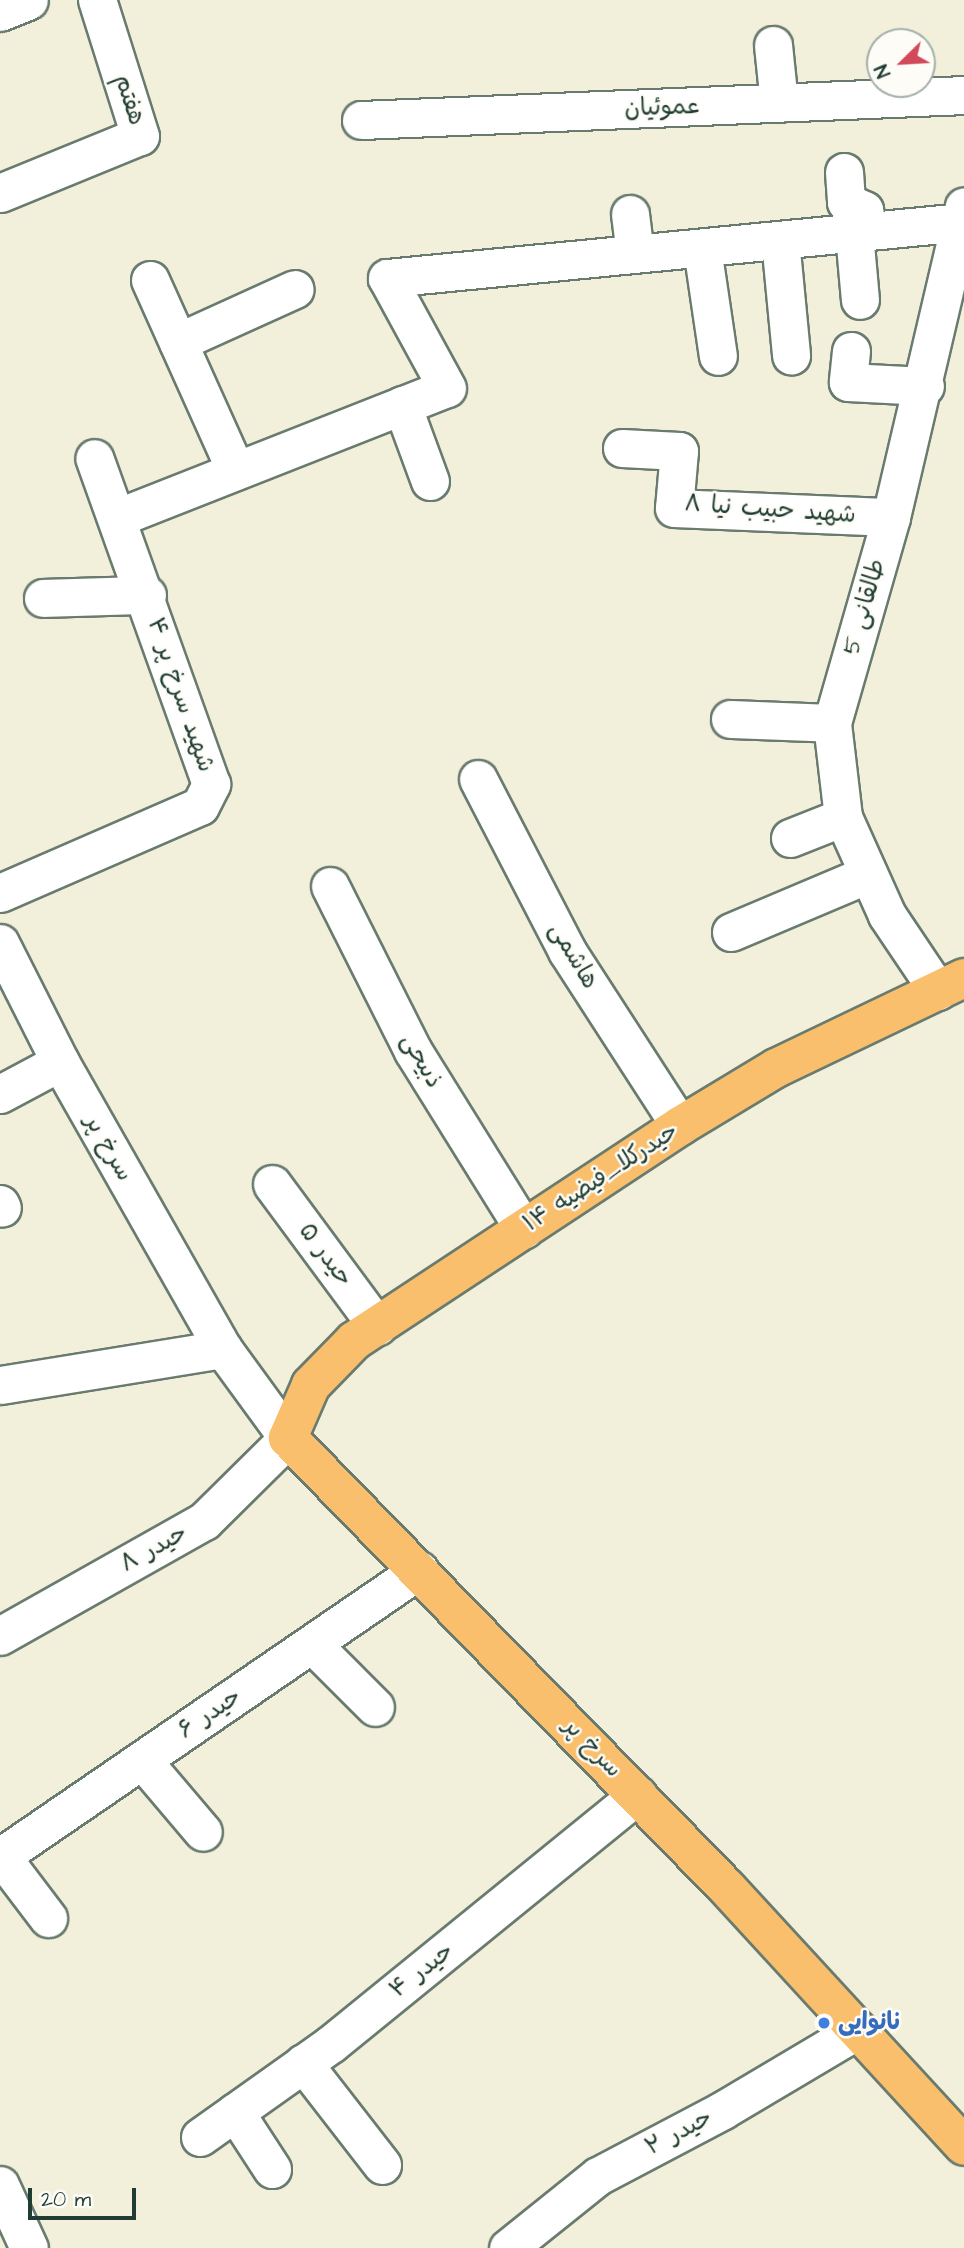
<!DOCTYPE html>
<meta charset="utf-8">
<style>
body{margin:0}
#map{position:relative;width:964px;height:2248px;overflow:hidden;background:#f2efdb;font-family:"Architects Daughter","Playpen Sans Arabic",sans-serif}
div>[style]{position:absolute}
.roads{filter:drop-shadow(2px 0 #697b6e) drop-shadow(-2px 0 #697b6e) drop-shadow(0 2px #697b6e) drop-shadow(0 -2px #697b6e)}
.minor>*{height:37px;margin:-18.5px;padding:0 18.5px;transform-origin:18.5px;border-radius:18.5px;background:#fff}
.major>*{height:38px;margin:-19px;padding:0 19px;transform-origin:19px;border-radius:19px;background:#f9bf6d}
.dots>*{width:19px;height:19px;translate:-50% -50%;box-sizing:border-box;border:4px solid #fdfcf7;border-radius:50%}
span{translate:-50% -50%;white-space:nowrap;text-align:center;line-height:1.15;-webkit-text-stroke:5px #fdfcf7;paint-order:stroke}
.street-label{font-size:24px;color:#1f3d34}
.shop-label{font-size:24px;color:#366cbe;font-weight:700}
.left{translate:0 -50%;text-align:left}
.north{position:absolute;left:866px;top:28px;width:70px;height:70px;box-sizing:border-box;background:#fdfcf7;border:2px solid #a4b0a9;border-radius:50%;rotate:246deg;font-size:19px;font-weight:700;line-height:28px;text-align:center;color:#1f3d34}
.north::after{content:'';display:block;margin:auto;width:24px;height:32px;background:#d1495b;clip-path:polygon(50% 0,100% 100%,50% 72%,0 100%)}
.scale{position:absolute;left:28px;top:2188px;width:108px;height:32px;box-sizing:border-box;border:4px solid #1f3d34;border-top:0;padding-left:9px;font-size:21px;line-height:24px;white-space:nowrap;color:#1f3d34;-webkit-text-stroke:5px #fdfcf7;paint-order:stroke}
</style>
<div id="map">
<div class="roads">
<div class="minor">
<div style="left:0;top:12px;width:31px;rotate:-22deg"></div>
<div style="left:773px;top:45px;width:58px;rotate:84.1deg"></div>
<div style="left:361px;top:120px;width:604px;rotate:-2.37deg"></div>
<div style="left:844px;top:172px;width:30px;rotate:86deg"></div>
<div style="left:846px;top:202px;width:20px;rotate:24deg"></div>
<div style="left:864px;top:210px;width:22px;rotate:80deg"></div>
<div style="left:0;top:193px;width:151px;rotate:-22.2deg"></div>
<div style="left:140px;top:136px;width:143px;rotate:-107.5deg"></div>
<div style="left:630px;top:214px;width:40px;rotate:82.9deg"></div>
<div style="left:854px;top:233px;width:67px;rotate:84.9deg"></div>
<div style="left:780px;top:240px;width:116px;rotate:84.5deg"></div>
<div style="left:702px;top:248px;width:109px;rotate:81.6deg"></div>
<div style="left:150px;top:280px;width:209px;rotate:65.8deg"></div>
<div style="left:178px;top:342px;width:128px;rotate:-24.4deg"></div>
<div style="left:851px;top:351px;width:31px;rotate:96deg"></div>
<div style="left:848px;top:382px;width:77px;rotate:3deg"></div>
<div style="left:402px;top:405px;width:81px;rotate:69.8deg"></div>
<div style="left:622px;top:448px;width:57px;rotate:3deg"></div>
<div style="left:679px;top:451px;width:57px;rotate:95deg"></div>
<div style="left:674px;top:508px;width:217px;rotate:2.4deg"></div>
<div style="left:119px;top:517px;width:352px;rotate:-21.5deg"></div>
<div style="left:447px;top:388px;width:125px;rotate:-118.6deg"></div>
<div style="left:387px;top:278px;width:578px;rotate:-5.56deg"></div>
<div style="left:43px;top:598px;width:104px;rotate:-1.7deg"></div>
<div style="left:730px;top:719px;width:102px;rotate:2.2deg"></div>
<div style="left:478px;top:779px;width:194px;rotate:62.6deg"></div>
<div style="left:567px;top:951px;width:208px;rotate:57.1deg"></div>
<div style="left:790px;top:838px;width:57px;rotate:-21.6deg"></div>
<div style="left:330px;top:886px;width:185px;rotate:63.3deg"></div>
<div style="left:413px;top:1051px;width:210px;rotate:58.1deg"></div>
<div style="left:0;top:893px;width:218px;rotate:-23.5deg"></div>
<div style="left:200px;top:806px;width:25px;rotate:-63deg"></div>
<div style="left:211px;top:784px;width:346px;rotate:-109.7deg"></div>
<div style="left:731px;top:932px;width:149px;rotate:-22.9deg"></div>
<div style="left:0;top:943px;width:133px;rotate:63.2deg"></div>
<div style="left:60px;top:1062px;width:330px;rotate:60.4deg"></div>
<div style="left:223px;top:1349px;width:110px;rotate:53.9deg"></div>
<div style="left:288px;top:1438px;width:118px;rotate:135.3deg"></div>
<div style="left:204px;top:1521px;width:234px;rotate:150.6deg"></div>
<div style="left:938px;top:991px;width:92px;rotate:-123.9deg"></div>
<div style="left:887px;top:915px;width:107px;rotate:-114.2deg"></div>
<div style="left:843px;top:817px;width:95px;rotate:-96.7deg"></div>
<div style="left:832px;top:723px;width:214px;rotate:-74deg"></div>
<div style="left:891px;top:517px;width:319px;rotate:-76.8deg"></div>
<div style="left:0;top:1094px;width:68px;rotate:-28.1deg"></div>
<div style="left:272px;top:1184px;width:177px;rotate:53.5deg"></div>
<div style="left:0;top:1204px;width:4px;rotate:63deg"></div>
<div style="left:0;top:1385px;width:226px;rotate:-9.2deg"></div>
<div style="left:312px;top:1644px;width:89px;rotate:45deg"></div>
<div style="left:142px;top:1760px;width:94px;rotate:49.7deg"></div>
<div style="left:1px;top:1856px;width:78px;rotate:52.8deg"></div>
<div style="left:0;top:1857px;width:508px;rotate:-34.41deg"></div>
<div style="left:303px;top:2063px;width:129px;rotate:52.2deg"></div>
<div style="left:235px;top:2112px;width:68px;rotate:57deg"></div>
<div style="left:200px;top:2137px;width:161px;rotate:-35.4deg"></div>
<div style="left:331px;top:2044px;width:395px;rotate:-39.1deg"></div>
<div style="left:0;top:2185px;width:69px;rotate:65.3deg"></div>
<div style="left:508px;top:2248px;width:115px;rotate:-38.7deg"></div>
<div style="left:598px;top:2176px;width:141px;rotate:-27.8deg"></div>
<div style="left:723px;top:2110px;width:157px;rotate:-30.7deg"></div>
</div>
<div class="major">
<div style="left:964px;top:978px;width:208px;rotate:154.4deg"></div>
<div style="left:776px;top:1068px;width:112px;rotate:148.9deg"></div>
<div style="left:680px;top:1126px;width:391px;rotate:146.6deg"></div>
<div style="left:354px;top:1341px;width:62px;rotate:134.3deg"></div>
<div style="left:311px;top:1385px;width:58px;rotate:113.5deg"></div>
<div style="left:288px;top:1438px;width:629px;rotate:45.71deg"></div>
<div style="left:727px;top:1888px;width:350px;rotate:47.4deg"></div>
</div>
</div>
<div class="dots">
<div style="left:824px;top:2023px;background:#3f7fe0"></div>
</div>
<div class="street-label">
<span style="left:129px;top:100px;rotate:72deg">هفتم</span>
<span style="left:662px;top:108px;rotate:-2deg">عموئیان</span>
<span style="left:770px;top:510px;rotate:4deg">شهید حبیب نیا ۸</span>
<span style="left:865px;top:607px;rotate:-74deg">طالقانی 5</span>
<span style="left:180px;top:695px;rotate:71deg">شهید سرخ پر ۴</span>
<span style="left:573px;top:956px;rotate:59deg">هاشمی</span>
<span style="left:421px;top:1061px;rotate:60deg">ذبیحی</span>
<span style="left:108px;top:1148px;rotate:60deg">سرخ پر</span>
<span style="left:601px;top:1178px;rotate:-33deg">حیدرکلا_فیضیه ۱۴</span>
<span style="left:325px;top:1255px;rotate:53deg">حیدر ۵</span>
<span style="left:154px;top:1549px;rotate:-29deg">حیدر ۸</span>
<span style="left:210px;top:1714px;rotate:-34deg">حیدر ۶</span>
<span style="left:592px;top:1748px;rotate:46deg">سرخ پر</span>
<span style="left:422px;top:1971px;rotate:-38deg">حیدر ۴</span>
<span style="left:679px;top:2133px;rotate:-28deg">حیدر ۲</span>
</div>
<div class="shop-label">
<span class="left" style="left:838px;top:2023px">نانوایی</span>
</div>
<div class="north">N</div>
<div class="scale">20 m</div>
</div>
